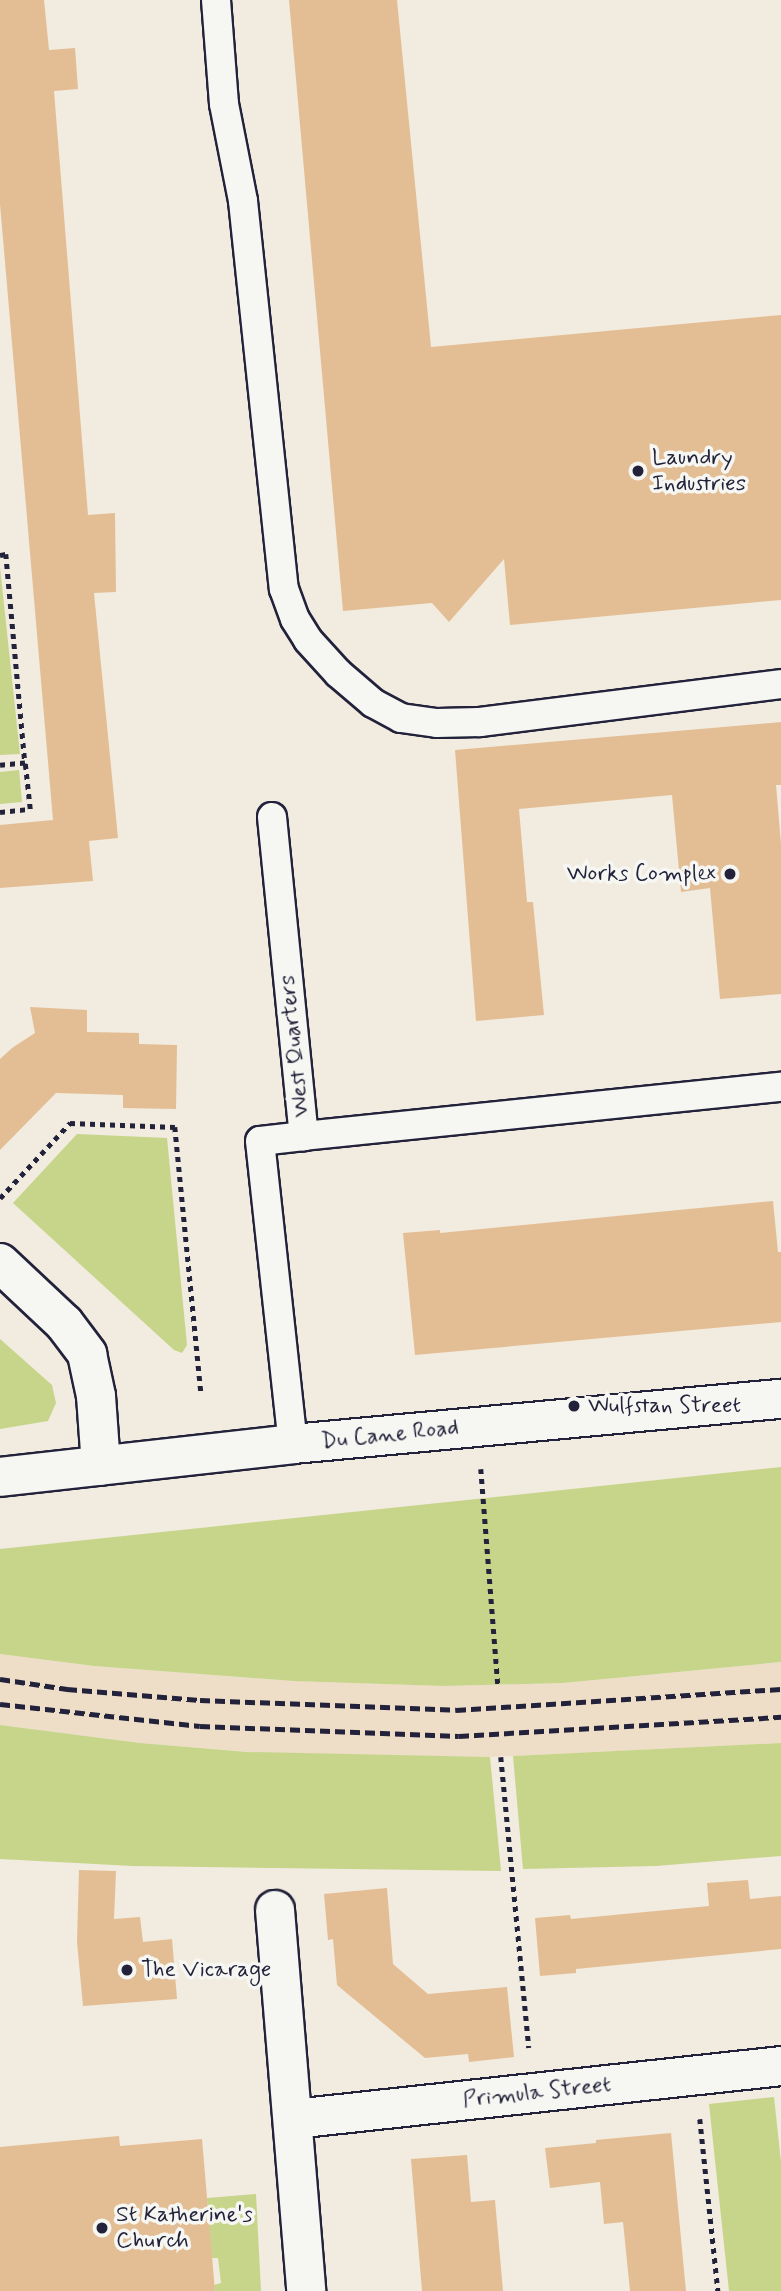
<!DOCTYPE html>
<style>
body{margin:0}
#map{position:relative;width:781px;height:2291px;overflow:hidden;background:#f2ebdf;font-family:Mynerve,sans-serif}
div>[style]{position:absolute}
.built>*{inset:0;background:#eedec8}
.green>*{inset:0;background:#c6d58a}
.building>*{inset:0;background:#e3be94}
.path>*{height:4.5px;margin-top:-2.25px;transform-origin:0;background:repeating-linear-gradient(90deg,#22223b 0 5px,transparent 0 10px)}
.roads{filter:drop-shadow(2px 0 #22223b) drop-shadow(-2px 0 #22223b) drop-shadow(0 2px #22223b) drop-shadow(0 -2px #22223b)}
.service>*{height:28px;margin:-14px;padding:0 14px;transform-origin:14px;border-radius:14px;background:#f6f6f2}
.minor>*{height:38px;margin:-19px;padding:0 19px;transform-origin:19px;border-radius:19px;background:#f6f6f2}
.tertiary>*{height:38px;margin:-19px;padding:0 19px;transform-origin:19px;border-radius:19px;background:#f6f6f2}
.rail>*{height:5px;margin-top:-2.5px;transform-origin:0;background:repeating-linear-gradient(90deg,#22223b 0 10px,transparent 0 15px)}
.dots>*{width:19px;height:19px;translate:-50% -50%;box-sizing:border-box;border:4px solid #f6f6f2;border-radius:50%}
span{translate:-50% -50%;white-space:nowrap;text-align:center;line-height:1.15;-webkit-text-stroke:7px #f6f6f2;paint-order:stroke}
.poi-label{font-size:23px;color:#22223b}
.left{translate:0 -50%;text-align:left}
.right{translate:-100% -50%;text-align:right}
.street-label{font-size:23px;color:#22223b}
</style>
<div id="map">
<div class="built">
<div style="clip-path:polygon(0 1654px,94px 1666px,293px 1681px,444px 1686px,563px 1683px,781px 1662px,781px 1743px,490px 1757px,277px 1754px,140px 1743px,0 1725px)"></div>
</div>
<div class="green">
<div style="clip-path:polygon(0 567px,20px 754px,0 755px)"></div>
<div style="clip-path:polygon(19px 770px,22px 802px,0 804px,0 772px)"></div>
<div style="clip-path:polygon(77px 1134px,167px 1138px,187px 1345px,182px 1353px,174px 1350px,13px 1203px)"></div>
<div style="clip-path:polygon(0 1339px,52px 1385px,56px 1403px,48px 1421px,0 1429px)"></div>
<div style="clip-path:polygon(781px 1467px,781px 1662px,563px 1683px,444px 1686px,293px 1681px,94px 1666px,0 1654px,0 1549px)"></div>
<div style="clip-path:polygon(0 1725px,140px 1743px,248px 1752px,490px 1757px,501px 1871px,133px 1866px,0 1859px)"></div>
<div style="clip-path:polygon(781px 1743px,781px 1856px,656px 1866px,523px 1869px,513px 1756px)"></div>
<div style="clip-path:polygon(774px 2097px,781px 2162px,781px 2291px,729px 2291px,709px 2104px)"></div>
<div style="clip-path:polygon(256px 2194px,261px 2291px,215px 2291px,214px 2285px,221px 2283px,218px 2258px,211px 2258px,207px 2198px)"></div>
</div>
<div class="building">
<div style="clip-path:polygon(0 0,44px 0,49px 50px,75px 48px,78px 89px,54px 91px,88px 515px,115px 513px,116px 592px,94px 593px,118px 838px,89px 841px,93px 881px,0 888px,0 825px,53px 820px,0 204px)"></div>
<div style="clip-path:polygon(289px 0,397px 0,431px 347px,781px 315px,781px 600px,510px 625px,504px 559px,449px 622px,432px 603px,343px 611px)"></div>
<div style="clip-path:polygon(781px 722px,781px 785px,776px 785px,781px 844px,781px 994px,720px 999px,710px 888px,681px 892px,672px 795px,519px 809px,527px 902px,533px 902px,544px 1015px,476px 1021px,455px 750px)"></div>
<div style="clip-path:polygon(30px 1007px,87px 1010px,87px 1032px,139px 1033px,139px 1044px,177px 1045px,176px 1109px,123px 1108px,123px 1095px,56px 1093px,0 1150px,0 1059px,12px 1048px,35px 1033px)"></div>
<div style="clip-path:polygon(773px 1201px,778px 1252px,781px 1252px,781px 1322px,415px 1355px,403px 1233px,440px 1230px,440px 1233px)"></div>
<div style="clip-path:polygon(79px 1870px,116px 1871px,114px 1919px,140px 1917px,143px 1942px,172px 1939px,177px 1999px,83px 2006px,77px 1942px)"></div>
<div style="clip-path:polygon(748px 1880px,750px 1899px,781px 1896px,781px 1949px,576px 1969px,576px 1973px,540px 1976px,535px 1918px,570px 1915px,571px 1919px,709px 1906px,707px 1883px)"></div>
<div style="clip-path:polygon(387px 1888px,393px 1964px,428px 1994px,507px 1987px,514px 2057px,469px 2062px,468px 2054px,425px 2058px,337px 1985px,333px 1939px,328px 1940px,324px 1894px)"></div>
<div style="clip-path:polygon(671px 2133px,686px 2291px,630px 2291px,623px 2222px,604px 2224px,600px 2182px,550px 2188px,545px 2148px,596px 2143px,596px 2140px)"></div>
<div style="clip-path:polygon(119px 2136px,120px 2146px,202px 2139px,215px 2291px,0 2291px,0 2147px)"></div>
<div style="clip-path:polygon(467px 2155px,471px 2202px,495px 2200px,503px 2291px,422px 2291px,411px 2159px)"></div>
</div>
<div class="path">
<div style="left:0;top:555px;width:6px;rotate:-9deg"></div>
<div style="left:6px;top:554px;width:210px;rotate:84.8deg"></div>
<div style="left:25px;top:763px;width:25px;rotate:175deg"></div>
<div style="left:0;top:812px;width:30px;rotate:-6deg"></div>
<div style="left:30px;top:809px;width:46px;rotate:-96.2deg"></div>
<div style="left:0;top:1198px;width:103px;rotate:-47deg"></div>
<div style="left:70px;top:1123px;width:105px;rotate:2.2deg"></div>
<div style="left:175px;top:1127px;width:267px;rotate:84.4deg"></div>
<div style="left:481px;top:1469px;width:217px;rotate:85.5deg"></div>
<div style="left:501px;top:1757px;width:292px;rotate:84.5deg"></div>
<div style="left:700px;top:2119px;width:173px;rotate:84deg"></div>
</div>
<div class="roads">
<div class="service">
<div style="left:216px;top:0;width:104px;rotate:85.6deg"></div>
<div style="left:224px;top:104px;width:99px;rotate:78.9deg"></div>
<div style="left:243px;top:201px;width:390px;rotate:84deg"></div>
<div style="left:284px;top:589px;width:32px;rotate:70deg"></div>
<div style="left:295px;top:619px;width:25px;rotate:58deg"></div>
<div style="left:308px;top:640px;width:45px;rotate:47.7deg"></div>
<div style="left:338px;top:673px;width:46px;rotate:40.6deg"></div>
<div style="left:373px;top:703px;width:32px;rotate:28deg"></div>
<div style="left:401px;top:718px;width:36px;rotate:8deg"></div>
<div style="left:437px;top:723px;width:43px;rotate:-1.3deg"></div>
<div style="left:480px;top:722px;width:303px;rotate:-7.2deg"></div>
<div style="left:272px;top:817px;width:321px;rotate:84.3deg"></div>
<div style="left:304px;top:1136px;width:44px;rotate:173.5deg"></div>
<div style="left:260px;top:1141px;width:305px;rotate:83.8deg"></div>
<div style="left:304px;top:1136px;width:480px;rotate:-5.9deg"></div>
</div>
<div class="minor">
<div style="left:0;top:1263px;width:88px;rotate:43.2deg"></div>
<div style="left:64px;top:1323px;width:39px;rotate:53deg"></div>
<div style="left:87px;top:1354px;width:43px;rotate:77.9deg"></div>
<div style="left:96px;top:1396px;width:70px;rotate:85.9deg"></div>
<div style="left:275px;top:1910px;width:382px;rotate:85.3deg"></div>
<div style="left:294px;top:2119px;width:490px;rotate:-6.2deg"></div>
</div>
<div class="tertiary">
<div style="left:0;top:1477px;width:295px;rotate:-6.4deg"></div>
<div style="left:293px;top:1444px;width:490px;rotate:-5.3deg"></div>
</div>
</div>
<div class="rail">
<div style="left:0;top:1679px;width:68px;rotate:8.5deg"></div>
<div style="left:67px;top:1689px;width:133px;rotate:4.7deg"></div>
<div style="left:200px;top:1700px;width:256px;rotate:2.2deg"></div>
<div style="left:456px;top:1710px;width:326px;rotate:-3.7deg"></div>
<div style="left:0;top:1704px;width:201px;rotate:6.3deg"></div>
<div style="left:200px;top:1726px;width:259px;rotate:2.2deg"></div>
<div style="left:459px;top:1736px;width:323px;rotate:-3.4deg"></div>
</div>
<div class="dots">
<div style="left:638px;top:471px;background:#22223b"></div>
<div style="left:730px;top:874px;background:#22223b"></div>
<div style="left:574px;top:1406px;background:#22223b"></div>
<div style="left:127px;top:1970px;background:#22223b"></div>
<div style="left:102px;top:2228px;background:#22223b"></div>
</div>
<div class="poi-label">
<span class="left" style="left:652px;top:471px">Laundry<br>Industries</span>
<span class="right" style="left:716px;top:874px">Works Complex</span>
<span class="left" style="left:588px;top:1406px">Wulfstan Street</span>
<span class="left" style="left:141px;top:1970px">The Vicarage</span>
<span class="left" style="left:116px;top:2228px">St Katherine's<br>Church</span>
</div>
<div class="street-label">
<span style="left:295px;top:1046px;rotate:-96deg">West Quarters</span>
<span style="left:390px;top:1435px;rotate:-6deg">Du Cane Road</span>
<span style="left:537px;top:2093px;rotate:-6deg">Primula Street</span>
</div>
</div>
